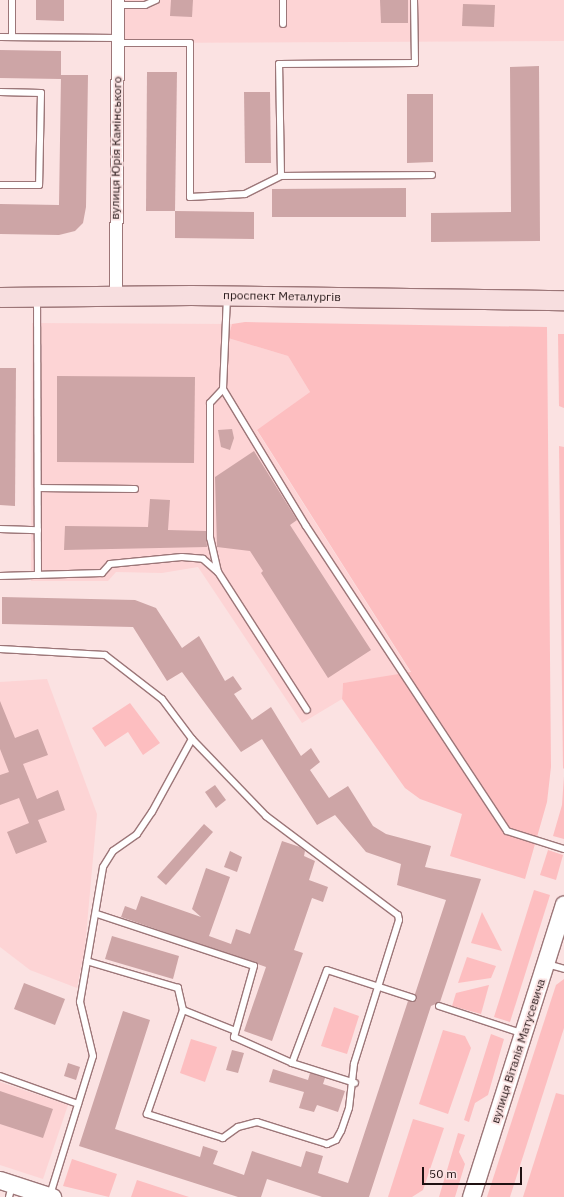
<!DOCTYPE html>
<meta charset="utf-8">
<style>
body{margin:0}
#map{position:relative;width:564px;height:1197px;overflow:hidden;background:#fbe2e2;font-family:"IBM Plex Sans",sans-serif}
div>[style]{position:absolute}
.built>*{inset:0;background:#fdd4d5}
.green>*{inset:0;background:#fdbec0}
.building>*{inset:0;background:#cda5a6}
.roads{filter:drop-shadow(1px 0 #9c7678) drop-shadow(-1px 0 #9c7678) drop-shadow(0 1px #9c7678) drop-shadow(0 -1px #9c7678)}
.lane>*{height:6px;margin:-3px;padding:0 3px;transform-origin:3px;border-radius:3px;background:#fff}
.street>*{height:12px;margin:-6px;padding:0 6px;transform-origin:6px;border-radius:6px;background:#fff}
.secondary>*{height:17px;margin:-8.5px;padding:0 8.5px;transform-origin:8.5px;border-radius:8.5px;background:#fff}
.primary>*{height:19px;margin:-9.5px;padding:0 9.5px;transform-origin:9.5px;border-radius:9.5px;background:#f7dedf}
span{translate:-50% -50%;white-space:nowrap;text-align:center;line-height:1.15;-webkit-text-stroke:3.5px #fbe2e2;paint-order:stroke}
.street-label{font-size:12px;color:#1f1112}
.scale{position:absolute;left:422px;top:1167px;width:100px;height:18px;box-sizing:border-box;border:2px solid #1f1112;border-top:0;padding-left:5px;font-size:12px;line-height:14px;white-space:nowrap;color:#1f1112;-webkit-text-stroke:3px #fbe2e2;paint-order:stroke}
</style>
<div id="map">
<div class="built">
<div style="clip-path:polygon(118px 0,564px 0,564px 41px,117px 43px)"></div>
<div style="clip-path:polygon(32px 323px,232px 324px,228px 338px,288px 356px,310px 392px,257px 431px,411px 673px,343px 683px,342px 699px,302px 723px,198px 567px,162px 573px,116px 572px,108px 581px,31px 581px)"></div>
<div style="clip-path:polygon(47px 679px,97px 814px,85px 947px,77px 988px,30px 970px,0 947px,0 682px)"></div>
<div style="clip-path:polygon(0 1082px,68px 1105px,43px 1179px,0 1165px)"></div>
</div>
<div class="green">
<div style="clip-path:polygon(245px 322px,547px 327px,551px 767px,547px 802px,525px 879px,450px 856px,462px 814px,420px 799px,405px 788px,342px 699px,343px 683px,411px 672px,257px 430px,310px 392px,288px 356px,228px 338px,232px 324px)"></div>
<div style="clip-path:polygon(558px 334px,564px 334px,564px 408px,559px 406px)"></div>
<div style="clip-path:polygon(559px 446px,564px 447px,564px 769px,563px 768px)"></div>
<div style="clip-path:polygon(130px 703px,160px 743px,143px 755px,128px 732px,105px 747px,92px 728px)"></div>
<div style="clip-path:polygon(564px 776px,564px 839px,553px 836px,562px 805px)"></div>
<div style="clip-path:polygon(548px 850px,563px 855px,556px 880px,540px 875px)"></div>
<div style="clip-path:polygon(534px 890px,550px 895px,510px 1022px,494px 1017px)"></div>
<div style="clip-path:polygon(482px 912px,502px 951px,471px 943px)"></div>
<div style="clip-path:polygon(467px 957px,496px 966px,491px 978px,458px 983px)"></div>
<div style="clip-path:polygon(564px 979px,564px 1028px,510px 1197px,487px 1197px,556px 985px)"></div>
<div style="clip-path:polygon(489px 985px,481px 1014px,452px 1006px,456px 993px)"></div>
<div style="clip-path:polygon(334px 1007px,359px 1016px,347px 1054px,321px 1046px)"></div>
<div style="clip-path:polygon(443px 1030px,465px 1036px,471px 1048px,448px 1114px,419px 1104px)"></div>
<div style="clip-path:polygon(491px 1034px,504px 1039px,488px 1095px,475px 1103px,469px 1122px,464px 1120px)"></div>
<div style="clip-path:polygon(191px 1039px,217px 1047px,205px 1082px,180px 1073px)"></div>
<div style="clip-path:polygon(556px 1093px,564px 1095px,564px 1197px,523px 1197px)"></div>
<div style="clip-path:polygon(413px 1119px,444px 1128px,423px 1190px,412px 1197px,388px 1197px)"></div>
<div style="clip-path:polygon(458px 1133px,465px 1135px,459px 1152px,465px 1164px,455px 1197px,439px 1197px)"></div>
<div style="clip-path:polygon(72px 1159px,117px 1174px,109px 1197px,63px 1186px)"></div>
<div style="clip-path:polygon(137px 1180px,189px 1197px,131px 1197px)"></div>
</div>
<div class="building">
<div style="clip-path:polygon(36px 0,64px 0,64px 21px,36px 20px)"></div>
<div style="clip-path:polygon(171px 0,193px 0,192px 17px,170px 16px)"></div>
<div style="clip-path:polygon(380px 0,408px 0,408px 23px,381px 23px)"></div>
<div style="clip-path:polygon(463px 4px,495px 5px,494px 27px,462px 26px)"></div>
<div style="clip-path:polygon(0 50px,61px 51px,61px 79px,0 78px)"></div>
<div style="clip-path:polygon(539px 66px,540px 241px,431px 242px,431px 213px,511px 212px,510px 67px)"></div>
<div style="clip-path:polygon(147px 72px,177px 72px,175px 211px,146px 211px)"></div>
<div style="clip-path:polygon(61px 75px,88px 75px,86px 207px,83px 223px,75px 231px,59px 235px,0 234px,0 204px,59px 205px)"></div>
<div style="clip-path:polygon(244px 92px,270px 92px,271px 163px,245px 163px)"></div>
<div style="clip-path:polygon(407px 94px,433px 94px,433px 162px,407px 163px)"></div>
<div style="clip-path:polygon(406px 188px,406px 217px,272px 217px,272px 189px)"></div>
<div style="clip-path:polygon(175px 211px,254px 212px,254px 239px,175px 238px)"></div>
<div style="clip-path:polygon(0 368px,16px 368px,15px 506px,0 505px)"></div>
<div style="clip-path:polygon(57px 376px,195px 377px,194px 463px,57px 462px)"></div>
<div style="clip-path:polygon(232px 429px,234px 438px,230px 450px,221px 447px,218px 430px)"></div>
<div style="clip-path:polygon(254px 451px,297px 520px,290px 525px,371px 650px,328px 678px,261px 573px,263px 571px,250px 551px,217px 547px,215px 477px)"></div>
<div style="clip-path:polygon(150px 499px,170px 500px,168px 530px,206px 531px,207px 547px,64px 550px,65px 526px,148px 527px)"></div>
<div style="clip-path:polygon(2px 597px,135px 600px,156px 608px,182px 648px,199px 636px,225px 681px,233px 676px,242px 689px,234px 694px,252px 720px,271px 707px,301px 756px,311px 748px,320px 762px,310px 770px,329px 798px,348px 786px,373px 826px,386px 834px,431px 846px,425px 867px,481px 879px,440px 1002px,431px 1006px,369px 1197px,322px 1197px,267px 1179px,261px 1197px,238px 1197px,79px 1146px,123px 1011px,150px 1020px,115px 1129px,200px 1157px,203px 1146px,218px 1151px,213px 1164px,244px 1175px,252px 1151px,301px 1167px,306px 1151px,323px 1156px,318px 1173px,348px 1183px,408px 1001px,417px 1000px,415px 994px,446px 900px,397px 885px,401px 864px,366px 852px,335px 815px,317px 825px,262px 739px,241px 752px,182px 672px,167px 681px,133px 627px,2px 624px)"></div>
<div style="clip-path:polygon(0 701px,15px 738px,38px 729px,48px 755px,23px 764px,37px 799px,58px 790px,65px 810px,38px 820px,47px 842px,16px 854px,7px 832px,29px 823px,19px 798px,0 805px,0 775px,9px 772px,0 749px)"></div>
<div style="clip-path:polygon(215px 785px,226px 800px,216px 808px,205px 792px)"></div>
<div style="clip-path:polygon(204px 824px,213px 832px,166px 885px,157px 877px)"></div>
<div style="clip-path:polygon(282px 841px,300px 847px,305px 851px,304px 856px,315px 861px,309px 880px,328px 887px,323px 902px,312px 898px,294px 950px,303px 953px,272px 1041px,244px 1031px,266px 967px,121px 917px,125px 906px,136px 910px,141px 896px,201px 917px,192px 909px,206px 868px,230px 877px,209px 936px,231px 944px,236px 929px,250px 934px)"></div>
<div style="clip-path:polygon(230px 851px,242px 857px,237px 872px,224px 867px)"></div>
<div style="clip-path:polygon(112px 936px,179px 956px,173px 979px,105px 959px)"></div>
<div style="clip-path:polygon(24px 983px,65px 999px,55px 1025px,14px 1009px)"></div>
<div style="clip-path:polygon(232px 1050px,244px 1053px,238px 1073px,226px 1070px)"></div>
<div style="clip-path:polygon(68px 1063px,80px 1067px,76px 1080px,64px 1076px)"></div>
<div style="clip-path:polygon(273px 1069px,308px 1080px,310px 1073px,325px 1078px,323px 1084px,345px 1091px,338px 1112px,317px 1105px,314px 1112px,299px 1108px,304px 1092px,269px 1082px)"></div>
<div style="clip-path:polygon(0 1091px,53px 1109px,43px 1138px,0 1124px)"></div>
</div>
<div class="roads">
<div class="lane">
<div style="left:283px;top:0;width:24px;rotate:90deg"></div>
<div style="left:118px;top:5px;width:27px"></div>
<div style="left:145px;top:5px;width:12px;rotate:-24deg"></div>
<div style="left:0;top:37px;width:117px;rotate:0.5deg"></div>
<div style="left:12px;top:37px;width:37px;rotate:-90deg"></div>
<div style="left:117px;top:43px;width:73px"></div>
<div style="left:190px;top:43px;width:154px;rotate:90deg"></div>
<div style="left:190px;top:197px;width:55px;rotate:-3.1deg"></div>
<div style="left:245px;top:194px;width:40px;rotate:-26.6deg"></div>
<div style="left:281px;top:176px;width:112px;rotate:-91deg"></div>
<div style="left:279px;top:64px;width:136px;rotate:-0.4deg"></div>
<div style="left:415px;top:63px;width:63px;rotate:-90.9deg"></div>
<div style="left:0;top:92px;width:41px;rotate:1.4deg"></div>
<div style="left:41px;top:93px;width:92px;rotate:91.2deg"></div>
<div style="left:39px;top:185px;width:39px;rotate:180deg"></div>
<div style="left:281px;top:176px;width:151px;rotate:-0.4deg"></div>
<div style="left:227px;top:297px;width:92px;rotate:92.5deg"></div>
<div style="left:223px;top:389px;width:160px;rotate:58.8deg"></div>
<div style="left:306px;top:526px;width:365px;rotate:56.6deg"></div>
<div style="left:507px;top:831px;width:60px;rotate:17.5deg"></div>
<div style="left:37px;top:299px;width:276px;rotate:89.8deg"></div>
<div style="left:38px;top:488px;width:97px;rotate:0.6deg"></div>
<div style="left:0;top:529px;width:38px;rotate:2deg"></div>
<div style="left:218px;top:572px;width:35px;rotate:-103deg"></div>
<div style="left:210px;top:538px;width:135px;rotate:-90deg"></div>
<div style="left:210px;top:403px;width:19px;rotate:-47deg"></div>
<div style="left:0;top:576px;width:102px;rotate:-1.7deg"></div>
<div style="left:102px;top:573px;width:12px;rotate:-48deg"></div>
<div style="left:110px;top:564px;width:72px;rotate:-5.6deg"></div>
<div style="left:182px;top:557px;width:21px;rotate:5deg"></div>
<div style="left:203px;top:559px;width:20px;rotate:41deg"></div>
<div style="left:218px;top:572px;width:164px;rotate:57.2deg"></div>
<div style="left:0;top:649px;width:105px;rotate:3.3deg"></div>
<div style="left:105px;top:655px;width:72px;rotate:37.7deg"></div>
<div style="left:162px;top:699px;width:50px;rotate:53.1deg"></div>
<div style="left:192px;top:739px;width:107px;rotate:46.1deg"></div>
<div style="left:266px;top:816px;width:165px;rotate:36.9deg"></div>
<div style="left:398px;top:915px;width:5px;rotate:79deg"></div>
<div style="left:399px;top:920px;width:151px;rotate:107.4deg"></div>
<div style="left:354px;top:1064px;width:44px;rotate:96.5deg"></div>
<div style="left:349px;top:1108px;width:24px;rotate:109deg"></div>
<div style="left:341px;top:1131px;width:10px;rotate:119deg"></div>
<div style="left:336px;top:1140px;width:10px;rotate:156deg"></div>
<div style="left:327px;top:1144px;width:73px;rotate:-162.6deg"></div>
<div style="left:257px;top:1122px;width:20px;rotate:165deg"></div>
<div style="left:238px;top:1127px;width:19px;rotate:144deg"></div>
<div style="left:223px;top:1138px;width:80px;rotate:-162.5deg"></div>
<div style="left:147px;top:1114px;width:110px;rotate:-70.9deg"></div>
<div style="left:183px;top:1010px;width:23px;rotate:-103deg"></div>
<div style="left:178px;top:988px;width:95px;rotate:-163.5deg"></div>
<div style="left:97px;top:914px;width:165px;rotate:18.3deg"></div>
<div style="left:254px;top:966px;width:74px;rotate:105.7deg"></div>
<div style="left:234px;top:1037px;width:64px;rotate:24.1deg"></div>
<div style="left:292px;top:1063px;width:66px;rotate:17.6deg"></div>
<div style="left:547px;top:964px;width:18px;rotate:16deg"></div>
<div style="left:439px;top:1006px;width:86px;rotate:18.2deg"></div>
<div style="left:183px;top:1010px;width:54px;rotate:21.8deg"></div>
<div style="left:292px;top:1063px;width:99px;rotate:-69.4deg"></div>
<div style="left:327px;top:970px;width:90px;rotate:18deg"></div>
<div style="left:0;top:1076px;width:83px;rotate:19.7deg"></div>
<div style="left:50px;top:1195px;width:145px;rotate:-72.8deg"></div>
<div style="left:93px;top:1056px;width:56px;rotate:-103.5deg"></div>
<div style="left:80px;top:1002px;width:137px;rotate:-80.3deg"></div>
<div style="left:103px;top:867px;width:19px;rotate:-58deg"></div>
<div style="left:113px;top:851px;width:29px;rotate:-35deg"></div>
<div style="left:137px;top:834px;width:27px;rotate:-56deg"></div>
<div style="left:152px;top:812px;width:83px;rotate:-61.3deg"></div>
<div style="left:9px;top:1197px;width:11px;rotate:-75deg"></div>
</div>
<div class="street">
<div style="left:116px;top:297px;width:297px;rotate:-89.6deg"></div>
</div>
<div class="secondary">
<div style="left:0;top:1180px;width:55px;rotate:18.1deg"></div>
<div style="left:471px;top:1197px;width:307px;rotate:-72.4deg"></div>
</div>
<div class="primary">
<div style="left:0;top:297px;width:191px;rotate:-0.6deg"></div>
<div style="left:191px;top:295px;width:373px;rotate:0.8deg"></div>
</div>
</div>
<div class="street-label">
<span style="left:116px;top:148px;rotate:-89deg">вулиця Юрія Камінського</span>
<span style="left:282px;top:296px;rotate:1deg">проспект Металургів</span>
<span style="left:518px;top:1051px;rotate:-72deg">вулиця Віталія Матусевича</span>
</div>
<div class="scale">50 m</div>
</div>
